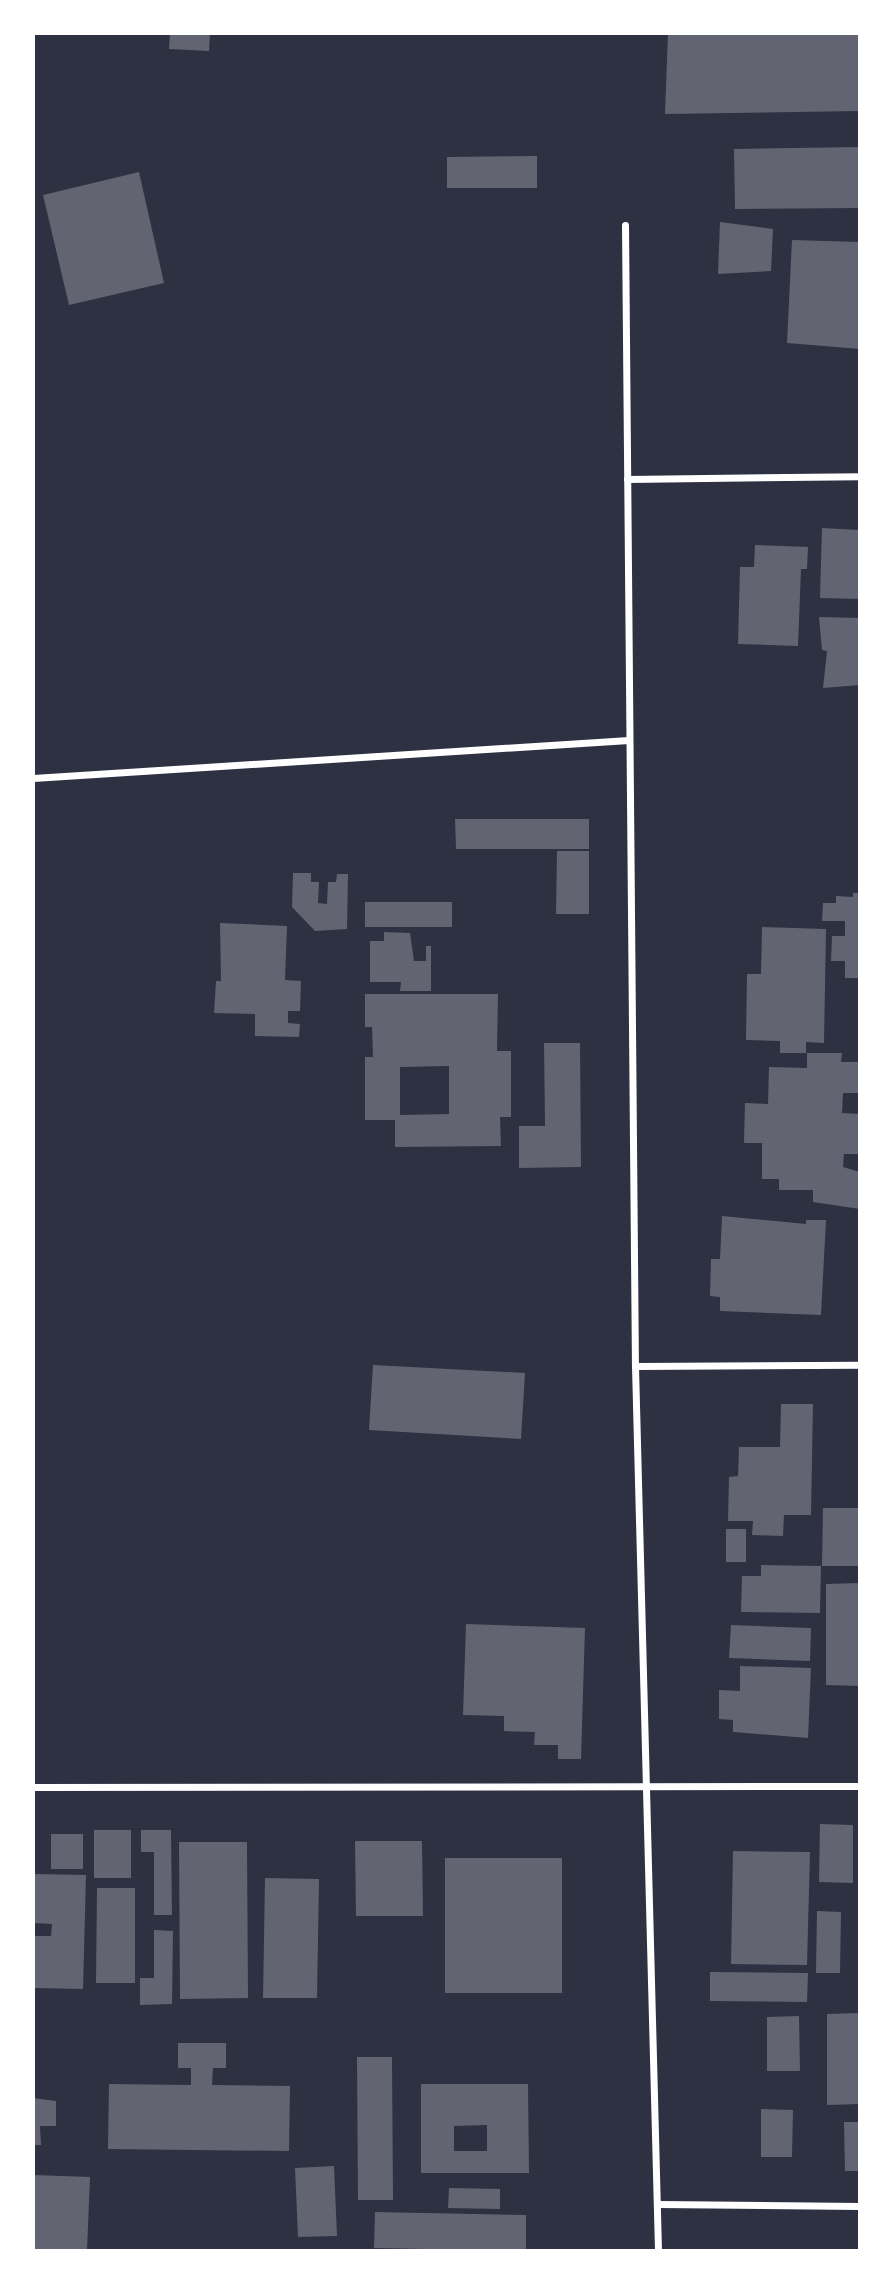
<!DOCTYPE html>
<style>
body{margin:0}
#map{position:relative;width:893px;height:2284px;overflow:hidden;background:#2d3142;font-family:"DM Sans",sans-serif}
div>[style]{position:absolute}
.building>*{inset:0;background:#626471}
.minor>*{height:7px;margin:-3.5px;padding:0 3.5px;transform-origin:3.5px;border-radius:3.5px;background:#fff}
span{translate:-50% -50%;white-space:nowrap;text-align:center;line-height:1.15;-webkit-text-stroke:7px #fff;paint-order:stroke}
.frame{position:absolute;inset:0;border:35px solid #fff;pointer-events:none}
</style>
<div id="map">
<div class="building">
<div style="clip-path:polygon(170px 33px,210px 33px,209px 51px,169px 49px)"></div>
<div style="clip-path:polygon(668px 33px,860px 33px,860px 111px,665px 114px)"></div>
<div style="clip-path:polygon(860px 147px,860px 208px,735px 209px,734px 149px)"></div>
<div style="clip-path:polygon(537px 156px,537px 188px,447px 188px,447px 157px)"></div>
<div style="clip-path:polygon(139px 172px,164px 283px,69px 305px,43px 195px)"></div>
<div style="clip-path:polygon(720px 222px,773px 229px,771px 271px,718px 274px)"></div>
<div style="clip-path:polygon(792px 240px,860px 242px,860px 349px,787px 343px)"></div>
<div style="clip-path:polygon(822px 528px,860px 530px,860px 599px,820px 598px)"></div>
<div style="clip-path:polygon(755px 545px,808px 547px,807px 569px,801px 569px,798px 646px,738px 644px,740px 567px,754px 567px)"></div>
<div style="clip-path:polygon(819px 617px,860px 618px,860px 685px,823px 688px,827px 651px,822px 650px)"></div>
<div style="clip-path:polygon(455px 819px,589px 819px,589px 849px,456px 849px)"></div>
<div style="clip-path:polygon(557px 851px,589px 851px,589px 914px,556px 914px)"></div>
<div style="clip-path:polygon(293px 873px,311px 873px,311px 882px,319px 882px,318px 903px,327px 904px,328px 882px,336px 882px,337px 874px,348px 874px,347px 929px,315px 931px,292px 907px)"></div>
<div style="clip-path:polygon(853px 893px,860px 893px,860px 978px,845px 978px,845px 961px,831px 961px,832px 936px,845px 936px,845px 921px,822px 921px,823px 903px,836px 903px,836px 896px,853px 897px)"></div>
<div style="clip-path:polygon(365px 902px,452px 902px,452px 927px,365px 927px)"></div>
<div style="clip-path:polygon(220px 923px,287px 926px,285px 980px,301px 981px,300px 1011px,288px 1011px,288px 1023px,300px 1024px,299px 1037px,255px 1036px,255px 1014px,214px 1013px,216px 981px,221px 981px)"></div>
<div style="clip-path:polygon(762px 927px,826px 929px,824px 1043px,806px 1042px,806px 1053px,780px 1053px,780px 1041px,746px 1040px,747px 974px,761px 974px)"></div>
<div style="clip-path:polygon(384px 932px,410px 933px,414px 961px,426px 961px,426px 946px,431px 946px,431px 991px,400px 991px,401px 982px,370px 982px,370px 941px,384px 941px)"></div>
<div style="clip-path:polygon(evenodd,365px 994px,498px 994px,497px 1051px,511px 1051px,511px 1117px,500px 1117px,501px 1146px,395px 1147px,395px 1120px,365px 1120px,365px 1057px,373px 1057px,372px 1027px,365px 1027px,365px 994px,449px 1066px,449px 1114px,400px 1115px,400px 1067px,449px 1066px)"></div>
<div style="clip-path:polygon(544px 1043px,580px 1043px,581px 1167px,519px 1168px,519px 1126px,545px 1126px)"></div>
<div style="clip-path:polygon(807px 1053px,842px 1053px,841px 1062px,860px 1062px,860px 1093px,843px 1093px,842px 1113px,860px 1114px,860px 1154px,844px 1154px,843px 1167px,860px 1172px,860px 1209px,813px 1202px,813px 1190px,779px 1190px,779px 1179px,762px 1179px,762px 1143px,744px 1143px,745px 1103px,768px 1104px,769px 1067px,807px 1068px)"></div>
<div style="clip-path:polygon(722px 1216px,806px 1224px,806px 1220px,826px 1220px,821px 1315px,720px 1311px,720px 1297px,710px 1296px,711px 1259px,720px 1259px)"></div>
<div style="clip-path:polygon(373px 1365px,525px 1373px,521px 1439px,369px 1430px)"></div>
<div style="clip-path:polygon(781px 1404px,813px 1404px,811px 1515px,784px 1515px,783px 1536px,752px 1535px,753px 1521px,728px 1521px,729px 1477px,738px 1476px,739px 1447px,780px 1447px)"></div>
<div style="clip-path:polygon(823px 1508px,860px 1508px,860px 1566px,822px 1566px)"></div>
<div style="clip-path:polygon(726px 1529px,746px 1529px,746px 1562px,726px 1562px)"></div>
<div style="clip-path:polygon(761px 1565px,821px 1566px,820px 1613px,741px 1612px,742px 1576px,761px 1576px)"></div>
<div style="clip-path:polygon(860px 1583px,860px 1686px,826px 1685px,826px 1584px)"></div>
<div style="clip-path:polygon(466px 1624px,585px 1628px,581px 1759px,558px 1759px,558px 1745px,534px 1745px,535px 1732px,504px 1731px,504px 1716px,463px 1715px)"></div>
<div style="clip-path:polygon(731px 1625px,811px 1628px,810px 1661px,729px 1658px)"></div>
<div style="clip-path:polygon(740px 1666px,811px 1668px,808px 1738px,733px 1732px,733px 1720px,719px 1719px,719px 1690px,740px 1691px)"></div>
<div style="clip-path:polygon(820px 1824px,853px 1825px,853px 1883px,819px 1882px)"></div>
<div style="clip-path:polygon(94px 1830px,131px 1830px,131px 1878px,94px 1878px)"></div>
<div style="clip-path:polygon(141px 1830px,171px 1830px,172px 1915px,154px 1915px,154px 1852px,141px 1852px)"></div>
<div style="clip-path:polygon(51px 1834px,83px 1834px,83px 1869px,51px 1869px)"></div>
<div style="clip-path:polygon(355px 1841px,422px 1841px,423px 1916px,356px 1916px)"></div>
<div style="clip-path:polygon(179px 1842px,247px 1842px,248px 1998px,180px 1999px)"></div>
<div style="clip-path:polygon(733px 1851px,810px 1852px,807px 1965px,731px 1964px)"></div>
<div style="clip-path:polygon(445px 1858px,562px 1858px,562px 1993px,445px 1993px)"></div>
<div style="clip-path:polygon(33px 1874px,86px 1875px,83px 1989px,33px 1988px,33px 1936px,51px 1936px,52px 1924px,33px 1923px)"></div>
<div style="clip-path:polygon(265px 1878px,319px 1879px,317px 1998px,263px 1998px)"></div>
<div style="clip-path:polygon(97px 1888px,135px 1888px,135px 1983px,96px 1983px)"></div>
<div style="clip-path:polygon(817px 1911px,841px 1912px,840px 1973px,816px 1973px)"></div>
<div style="clip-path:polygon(154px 1930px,173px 1931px,172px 2004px,140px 2005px,140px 1978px,154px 1978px)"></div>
<div style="clip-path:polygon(710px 1972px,808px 1973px,807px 2002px,710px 2001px)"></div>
<div style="clip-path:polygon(860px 2013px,860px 2104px,827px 2105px,827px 2014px)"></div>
<div style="clip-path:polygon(799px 2016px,800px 2071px,767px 2071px,767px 2017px)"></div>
<div style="clip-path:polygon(178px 2043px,226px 2043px,226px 2068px,213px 2068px,212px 2085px,290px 2086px,289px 2151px,108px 2149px,109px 2084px,191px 2085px,191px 2068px,178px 2068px)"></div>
<div style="clip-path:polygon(357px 2057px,392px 2057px,393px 2200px,358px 2200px)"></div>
<div style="clip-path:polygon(evenodd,421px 2084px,528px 2084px,529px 2173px,421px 2173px,421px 2084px,487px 2125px,487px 2151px,454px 2151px,454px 2126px,487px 2125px)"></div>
<div style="clip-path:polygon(33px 2098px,56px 2101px,56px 2126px,40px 2126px,41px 2145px,33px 2145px)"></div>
<div style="clip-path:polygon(761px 2109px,793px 2110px,792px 2157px,761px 2157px)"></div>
<div style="clip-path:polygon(844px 2122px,860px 2122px,860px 2171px,845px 2171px)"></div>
<div style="clip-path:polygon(334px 2166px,337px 2236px,298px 2237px,295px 2168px)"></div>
<div style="clip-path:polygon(33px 2175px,90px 2177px,87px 2251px,33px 2250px)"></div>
<div style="clip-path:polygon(449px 2188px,500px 2189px,500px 2209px,448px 2208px)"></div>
<div style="clip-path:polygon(375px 2212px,526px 2215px,526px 2251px,374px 2248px)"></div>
</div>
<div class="minor">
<div style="left:625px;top:225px;width:1141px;rotate:89.5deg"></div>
<div style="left:635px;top:1366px;width:885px;rotate:88.51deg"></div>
<div style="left:627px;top:479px;width:233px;rotate:-0.7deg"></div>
<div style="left:33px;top:778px;width:597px;rotate:-3.65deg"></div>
<div style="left:635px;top:1366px;width:225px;rotate:-0.3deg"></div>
<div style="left:33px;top:1787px;width:827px;rotate:-0.07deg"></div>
<div style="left:658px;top:2204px;width:202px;rotate:0.6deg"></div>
</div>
<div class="frame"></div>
</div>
